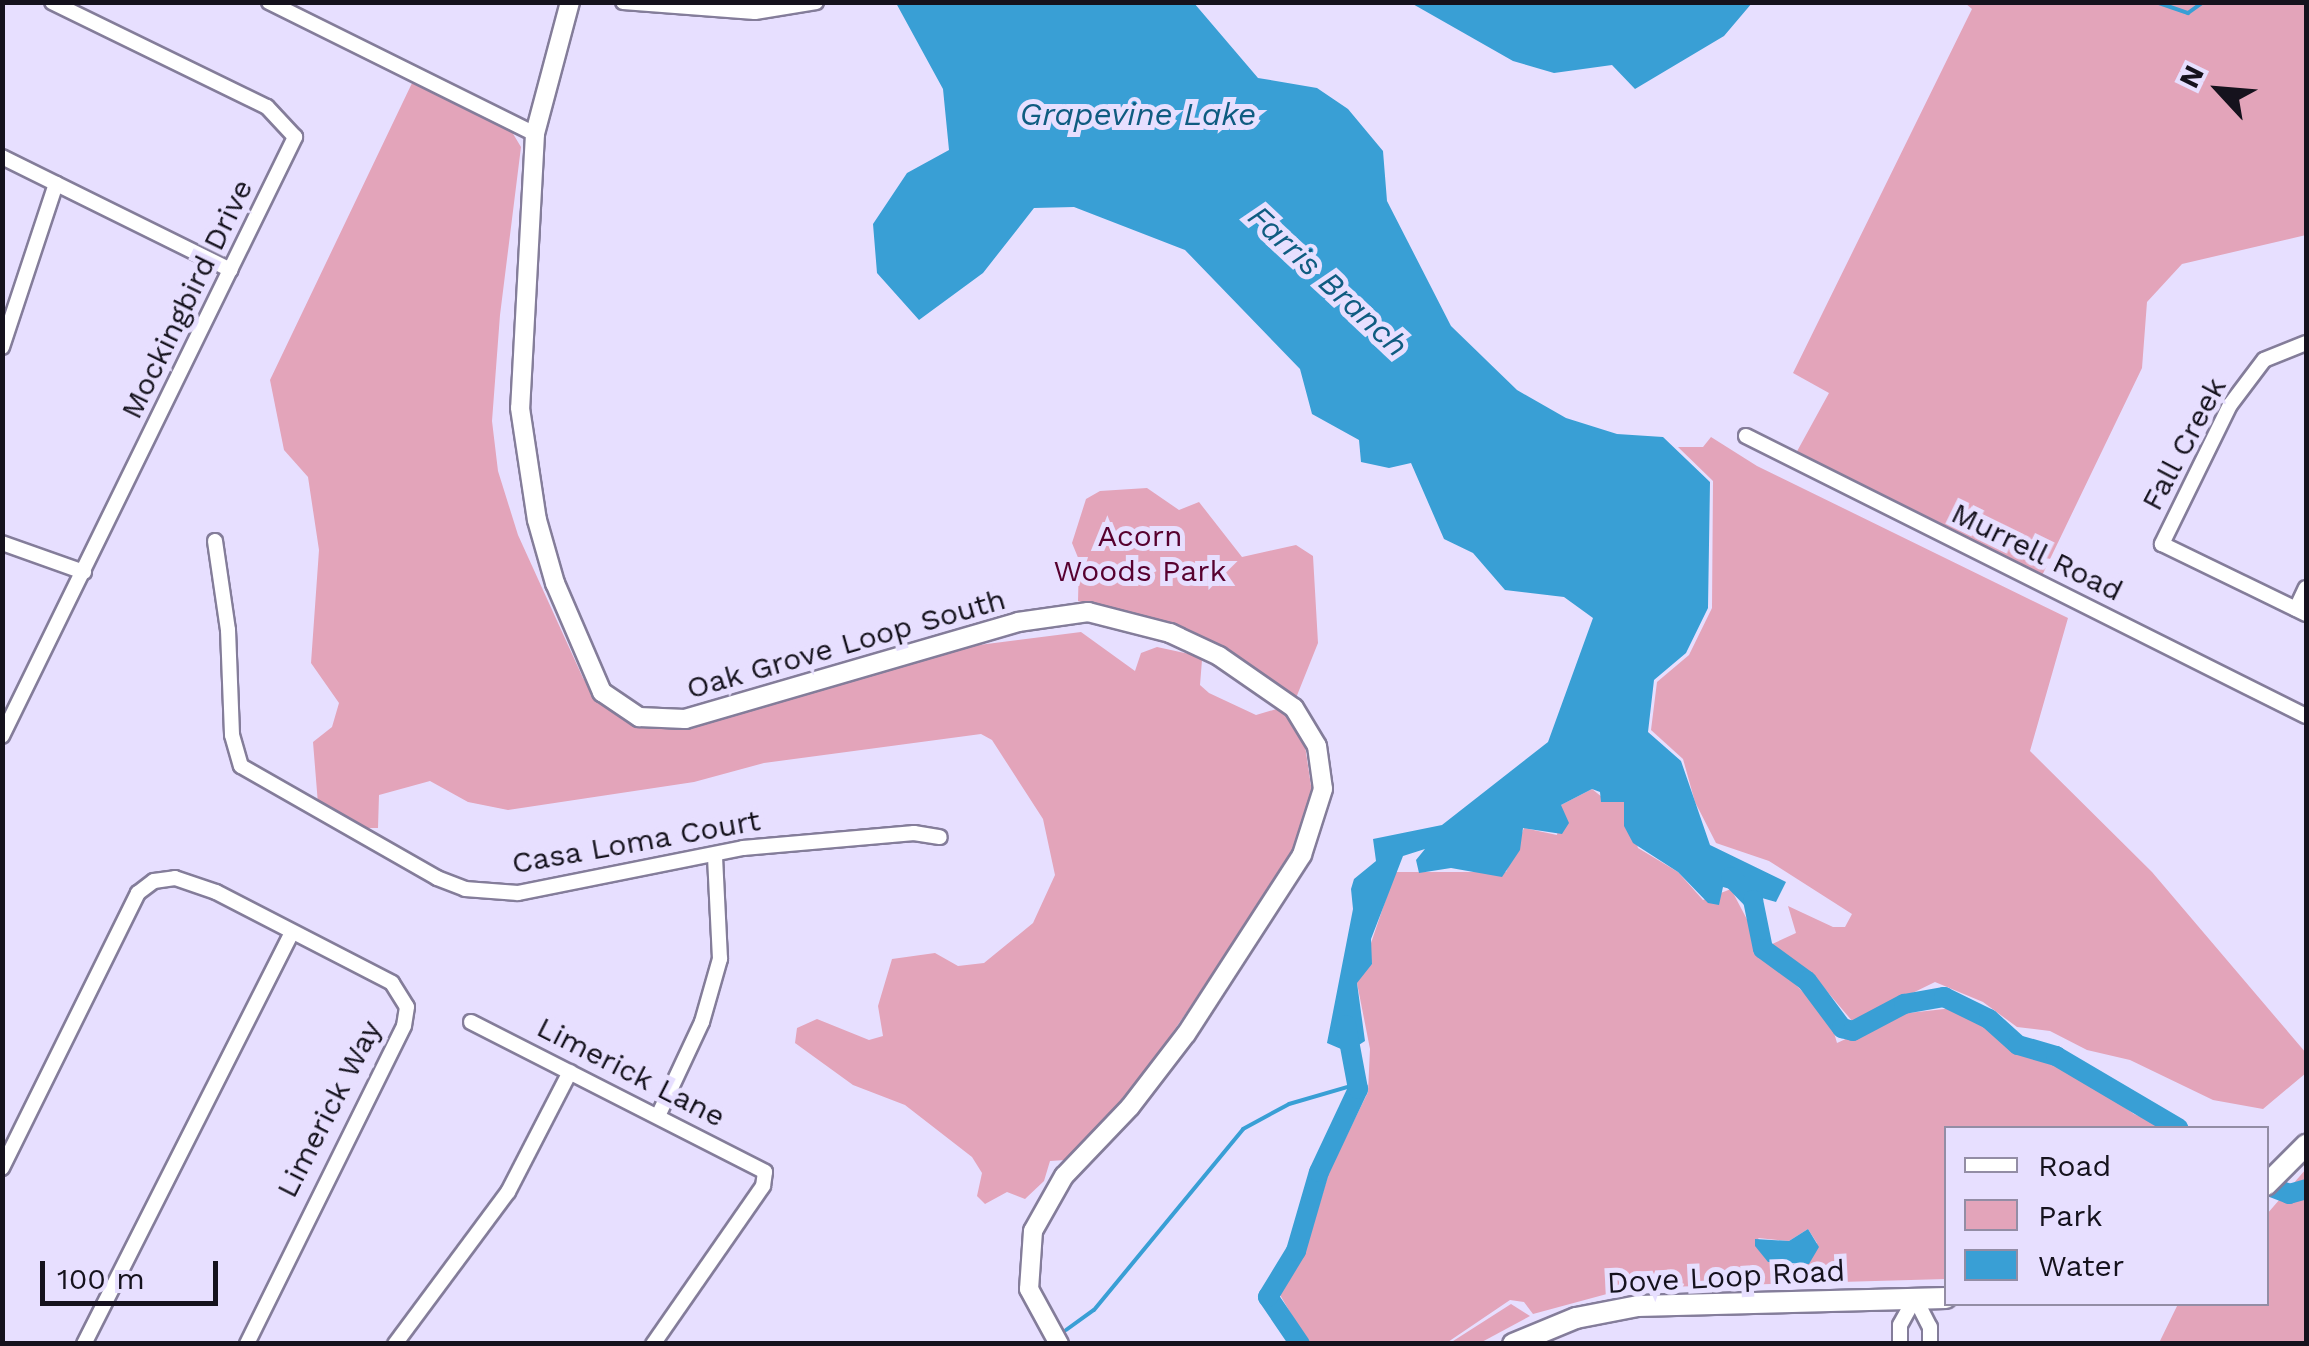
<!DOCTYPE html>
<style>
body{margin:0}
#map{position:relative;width:2309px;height:1346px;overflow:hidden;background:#e7dfff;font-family:"Work Sans",sans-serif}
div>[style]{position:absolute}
.green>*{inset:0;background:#e3a4ba}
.water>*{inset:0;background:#399fd5}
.stream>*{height:4px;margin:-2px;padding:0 2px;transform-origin:2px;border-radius:2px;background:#399fd5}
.river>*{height:20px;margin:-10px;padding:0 10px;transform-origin:10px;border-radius:10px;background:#399fd5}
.roads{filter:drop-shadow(2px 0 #847d9a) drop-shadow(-2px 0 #847d9a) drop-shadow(0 2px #847d9a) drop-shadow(0 -2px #847d9a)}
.minor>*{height:14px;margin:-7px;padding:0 7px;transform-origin:7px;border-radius:7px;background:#fff}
.tertiary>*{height:18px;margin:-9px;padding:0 9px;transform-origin:9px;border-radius:9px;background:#fff}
.secondary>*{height:20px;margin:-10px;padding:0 10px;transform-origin:10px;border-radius:10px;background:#fff}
span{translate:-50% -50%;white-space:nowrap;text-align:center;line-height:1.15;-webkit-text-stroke:10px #e7dfff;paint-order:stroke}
.street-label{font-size:30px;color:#15121d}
.park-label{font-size:30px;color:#57002f}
.water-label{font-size:32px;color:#0f5c81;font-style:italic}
.frame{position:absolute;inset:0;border:5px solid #15121d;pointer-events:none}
.legend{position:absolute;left:1944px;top:1126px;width:325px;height:180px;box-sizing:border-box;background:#e7dfff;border:2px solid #938da5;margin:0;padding:12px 18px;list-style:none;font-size:30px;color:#15121d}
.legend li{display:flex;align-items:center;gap:20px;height:50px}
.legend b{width:50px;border:2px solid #938da5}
.north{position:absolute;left:2169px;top:40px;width:100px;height:100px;-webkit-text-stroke:8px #e7dfff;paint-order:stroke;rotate:296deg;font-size:28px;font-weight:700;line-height:40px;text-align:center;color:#15121d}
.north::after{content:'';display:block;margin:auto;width:35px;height:45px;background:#15121d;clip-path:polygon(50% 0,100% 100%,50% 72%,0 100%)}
.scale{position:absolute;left:40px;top:1261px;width:178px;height:45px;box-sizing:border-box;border:5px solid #15121d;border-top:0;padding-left:12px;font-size:30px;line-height:35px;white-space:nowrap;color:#15121d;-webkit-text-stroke:8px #e7dfff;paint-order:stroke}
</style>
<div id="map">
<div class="green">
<div style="clip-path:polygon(1965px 3px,2306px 3px,2306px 235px,2182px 264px,2147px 302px,2142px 368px,2038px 584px,1795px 455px,1829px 393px,1793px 373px,1972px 9px)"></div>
<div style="clip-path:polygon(413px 81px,509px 127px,521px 147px,500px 315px,492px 421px,498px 471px,518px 535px,583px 678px,603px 704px,652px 727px,700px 725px,971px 646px,1081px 632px,1135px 671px,1141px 653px,1157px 647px,1194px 655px,1202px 660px,1200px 685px,1209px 693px,1256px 715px,1280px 708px,1304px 739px,1313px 799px,1297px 845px,1266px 897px,1124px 1103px,1065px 1160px,1050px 1161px,1044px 1181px,1025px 1199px,1007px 1192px,985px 1204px,977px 1196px,982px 1173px,972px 1157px,905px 1105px,853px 1085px,795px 1043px,797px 1028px,817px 1019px,869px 1040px,883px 1036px,878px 1006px,892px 959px,935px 953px,958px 966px,984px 963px,1033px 923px,1055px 875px,1043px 819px,992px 740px,981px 734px,764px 763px,694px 782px,508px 810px,468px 802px,430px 781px,379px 795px,378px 828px,361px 828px,318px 804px,313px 742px,332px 727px,339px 703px,311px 663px,319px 550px,308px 477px,284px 450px,270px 380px)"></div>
<div style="clip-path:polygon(1711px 437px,1757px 466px,2068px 618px,2030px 751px,2152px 872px,2306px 1053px,2306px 1073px,2263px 1109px,2213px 1100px,2130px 1060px,2087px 1050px,2050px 1031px,2017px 1027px,1983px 1002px,1935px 982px,1853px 1022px,1814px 976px,1770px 945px,1796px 933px,1788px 906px,1833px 927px,1845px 927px,1852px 914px,1769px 861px,1716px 843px,1695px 802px,1683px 759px,1651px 730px,1657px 682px,1689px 655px,1712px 608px,1713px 481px,1678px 447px,1703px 447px)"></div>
<div style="clip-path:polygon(1147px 488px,1179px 510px,1199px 502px,1242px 557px,1296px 545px,1313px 556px,1318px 643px,1296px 698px,1196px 633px,1078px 601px,1079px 560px,1072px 543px,1086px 499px,1100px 491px)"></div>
<div style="clip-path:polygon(evenodd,1592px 789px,1607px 801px,1625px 802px,1638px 848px,1678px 872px,1703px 900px,1731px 889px,1751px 927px,1754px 954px,1787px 975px,1831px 1022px,1837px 1043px,1900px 1014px,1953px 1008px,2032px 1057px,2062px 1063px,2134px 1114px,2166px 1128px,1946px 1128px,1946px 1279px,1629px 1288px,1533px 1314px,1524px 1302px,1510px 1300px,1445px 1344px,1308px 1343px,1276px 1288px,1307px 1246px,1329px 1172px,1368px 1092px,1370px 1049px,1357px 983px,1359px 972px,1372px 964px,1368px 952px,1395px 872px,1506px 872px,1524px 828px,1557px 835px,1561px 805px,1592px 789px,1808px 1229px,1817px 1243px,1802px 1266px,1774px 1260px,1758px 1238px,1789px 1241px,1808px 1229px)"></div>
<div style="clip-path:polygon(2306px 1169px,2306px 1343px,2159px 1343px,2178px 1304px,2266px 1304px,2267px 1214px)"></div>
<div style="clip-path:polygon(1511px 1304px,1530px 1316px,1480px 1343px,1450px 1343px)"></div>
</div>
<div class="water">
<div style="clip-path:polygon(896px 3px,1194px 3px,1258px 78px,1317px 88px,1348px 109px,1383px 151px,1387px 201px,1451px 326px,1517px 390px,1566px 418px,1617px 434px,1663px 437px,1710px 482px,1708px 608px,1686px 653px,1654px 680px,1648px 732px,1681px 761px,1710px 845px,1786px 882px,1776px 902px,1723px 887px,1719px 905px,1708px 903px,1678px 872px,1633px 843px,1624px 826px,1624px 802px,1601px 802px,1600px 792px,1592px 789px,1561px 805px,1569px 823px,1562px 834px,1523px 828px,1520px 850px,1502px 877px,1451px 868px,1419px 873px,1416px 860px,1425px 849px,1403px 856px,1371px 939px,1372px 964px,1357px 983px,1365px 1041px,1348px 1052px,1327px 1043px,1353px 909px,1351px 889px,1354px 879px,1376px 861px,1373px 839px,1442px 825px,1548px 742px,1593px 618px,1564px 597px,1505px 590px,1473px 553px,1444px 539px,1411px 463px,1389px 468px,1361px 462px,1359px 440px,1312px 414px,1300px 369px,1185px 250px,1074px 207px,1034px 208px,983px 273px,919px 320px,877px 273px,873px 224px,907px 173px,949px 150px,943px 89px)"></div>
<div style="clip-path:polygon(1411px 3px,1752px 3px,1724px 36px,1635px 89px,1612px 65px,1554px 73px,1513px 61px)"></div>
<div style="clip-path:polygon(1808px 1229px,1819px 1247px,1809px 1264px,1768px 1262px,1755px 1246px,1755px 1239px,1789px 1241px)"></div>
</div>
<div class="stream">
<div style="left:2156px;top:2px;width:34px;rotate:19deg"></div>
<div style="left:2188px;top:13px;width:19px;rotate:-36deg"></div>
<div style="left:1066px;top:1330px;width:34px;rotate:-36deg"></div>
<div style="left:1094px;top:1310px;width:234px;rotate:-50.5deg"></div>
<div style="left:1243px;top:1129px;width:52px;rotate:-28.5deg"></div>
<div style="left:1289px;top:1104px;width:72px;rotate:-16.2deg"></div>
</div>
<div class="river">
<div style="left:1731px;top:877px;width:32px;rotate:46deg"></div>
<div style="left:1753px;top:900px;width:50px;rotate:78.5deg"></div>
<div style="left:1763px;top:949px;width:54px;rotate:36deg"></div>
<div style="left:1807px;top:981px;width:59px;rotate:53.3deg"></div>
<div style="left:1842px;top:1028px;width:11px;rotate:15deg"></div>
<div style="left:1853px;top:1031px;width:58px;rotate:-27.9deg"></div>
<div style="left:1904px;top:1004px;width:41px;rotate:-9.9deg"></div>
<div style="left:1944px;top:997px;width:50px;rotate:26.1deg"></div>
<div style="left:1989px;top:1019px;width:39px;rotate:42deg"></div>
<div style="left:2018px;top:1045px;width:40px;rotate:16deg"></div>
<div style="left:2056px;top:1056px;width:142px;rotate:30.5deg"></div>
<div style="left:2266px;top:1185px;width:25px;rotate:21deg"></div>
<div style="left:2289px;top:1194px;width:18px;rotate:-16deg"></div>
<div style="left:1300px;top:1344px;width:57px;rotate:-124.2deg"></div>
<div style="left:1268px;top:1297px;width:54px;rotate:-58.7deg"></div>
<div style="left:1296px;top:1251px;width:82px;rotate:-73.8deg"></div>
<div style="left:1319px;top:1172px;width:92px;rotate:-64.8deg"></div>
<div style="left:1358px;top:1089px;width:65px;rotate:-100.6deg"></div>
</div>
<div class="roads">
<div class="minor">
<div style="left:269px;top:2px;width:297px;rotate:26.4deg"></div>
<div style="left:623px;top:2px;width:132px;rotate:4.3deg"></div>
<div style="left:755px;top:12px;width:62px;rotate:-9.3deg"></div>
<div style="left:2px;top:157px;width:255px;rotate:26.3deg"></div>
<div style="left:2306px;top:343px;width:45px;rotate:158deg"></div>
<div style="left:2264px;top:360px;width:56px;rotate:127.1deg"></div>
<div style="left:2230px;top:405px;width:155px;rotate:116.1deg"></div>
<div style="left:2162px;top:544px;width:160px;rotate:25.9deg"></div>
<div style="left:2px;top:347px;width:172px;rotate:-71.7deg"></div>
<div style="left:1746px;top:436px;width:626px;rotate:26.57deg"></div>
<div style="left:215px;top:541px;width:90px;rotate:81.7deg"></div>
<div style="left:228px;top:630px;width:105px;rotate:87.8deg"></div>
<div style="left:232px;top:735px;width:32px;rotate:74deg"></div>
<div style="left:241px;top:766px;width:226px;rotate:29.7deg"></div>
<div style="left:437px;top:878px;width:30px;rotate:21deg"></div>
<div style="left:465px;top:889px;width:53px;rotate:4.3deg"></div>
<div style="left:518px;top:893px;width:229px;rotate:-11.3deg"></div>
<div style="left:743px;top:848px;width:172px;rotate:-5deg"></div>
<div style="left:914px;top:833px;width:26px;rotate:9deg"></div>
<div style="left:2px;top:543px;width:87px;rotate:19.5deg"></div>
<div style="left:2296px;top:609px;width:23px;rotate:-65deg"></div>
<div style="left:2px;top:736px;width:667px;rotate:-63.93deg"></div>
<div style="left:295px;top:137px;width:41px;rotate:-133deg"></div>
<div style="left:267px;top:107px;width:239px;rotate:-154deg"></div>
<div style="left:471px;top:1022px;width:330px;rotate:27deg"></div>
<div style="left:765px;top:1172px;width:14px;rotate:98deg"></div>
<div style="left:763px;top:1186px;width:193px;rotate:124.8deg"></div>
<div style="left:658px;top:1116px;width:104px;rotate:-64.9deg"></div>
<div style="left:702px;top:1022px;width:66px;rotate:-74.1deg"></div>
<div style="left:720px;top:959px;width:104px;rotate:-92.8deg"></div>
<div style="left:2px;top:1168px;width:307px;rotate:-63.7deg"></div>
<div style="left:138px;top:893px;width:20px;rotate:-37deg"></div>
<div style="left:154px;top:881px;width:21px;rotate:-8deg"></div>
<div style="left:175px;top:878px;width:43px;rotate:18.9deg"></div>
<div style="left:216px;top:892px;width:198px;rotate:27.3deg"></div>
<div style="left:392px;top:983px;width:28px;rotate:58deg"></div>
<div style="left:407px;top:1007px;width:19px;rotate:99deg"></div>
<div style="left:404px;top:1026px;width:355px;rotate:116.3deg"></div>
<div style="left:1915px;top:1298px;width:33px;rotate:63deg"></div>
<div style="left:1930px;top:1327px;width:17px;rotate:90deg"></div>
<div style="left:84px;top:1344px;width:459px;rotate:-63.2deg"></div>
<div style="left:395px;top:1344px;width:189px;rotate:-53.4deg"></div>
<div style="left:508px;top:1192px;width:135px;rotate:-62.7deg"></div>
<div style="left:1900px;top:1344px;width:19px;rotate:-90deg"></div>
<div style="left:1900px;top:1325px;width:31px;rotate:-61deg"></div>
</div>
<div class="tertiary">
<div style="left:570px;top:2px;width:137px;rotate:104.9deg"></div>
<div style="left:535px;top:134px;width:274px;rotate:93.1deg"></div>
<div style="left:520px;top:408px;width:113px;rotate:81.4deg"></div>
<div style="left:537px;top:520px;width:66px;rotate:74.1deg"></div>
<div style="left:555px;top:583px;width:119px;rotate:66.7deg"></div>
<div style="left:602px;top:692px;width:45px;rotate:34deg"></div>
<div style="left:639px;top:717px;width:46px;rotate:2.5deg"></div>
<div style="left:685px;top:719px;width:347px;rotate:-16.2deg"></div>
<div style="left:1018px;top:622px;width:71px;rotate:-8.1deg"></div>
<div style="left:1088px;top:612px;width:85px;rotate:14.4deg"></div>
<div style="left:1170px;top:633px;width:54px;rotate:25.1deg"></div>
<div style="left:1219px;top:656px;width:91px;rotate:34.7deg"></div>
<div style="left:1294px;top:708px;width:44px;rotate:58.8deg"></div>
<div style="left:1317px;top:746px;width:43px;rotate:82.1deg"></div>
<div style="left:1323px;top:789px;width:69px;rotate:107.7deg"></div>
<div style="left:1302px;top:855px;width:213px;rotate:122.9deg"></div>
<div style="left:1186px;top:1034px;width:92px;rotate:127.5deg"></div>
<div style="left:1130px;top:1107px;width:95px;rotate:133.7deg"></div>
<div style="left:1064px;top:1176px;width:63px;rotate:119.4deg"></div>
<div style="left:1033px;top:1231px;width:58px;rotate:93.9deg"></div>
<div style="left:1029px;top:1289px;width:63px;rotate:61.4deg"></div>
</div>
<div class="secondary">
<div style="left:2266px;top:1185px;width:57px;rotate:-45deg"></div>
<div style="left:1513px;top:1344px;width:68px;rotate:-22.4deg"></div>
<div style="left:1576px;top:1318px;width:63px;rotate:-11deg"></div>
<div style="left:1638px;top:1306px;width:308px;rotate:-1.5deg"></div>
</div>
</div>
<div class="street-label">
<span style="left:187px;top:299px;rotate:-64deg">Mockingbird Drive</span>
<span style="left:2184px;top:444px;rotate:-62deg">Fall Creek</span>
<span style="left:2037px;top:552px;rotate:26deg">Murrell Road</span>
<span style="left:846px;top:644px;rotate:-16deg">Oak Grove Loop South</span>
<span style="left:636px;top:842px;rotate:-10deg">Casa Loma Court</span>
<span style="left:631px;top:1072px;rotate:27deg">Limerick Lane</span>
<span style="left:329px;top:1109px;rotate:-63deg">Limerick Way</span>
<span style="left:1726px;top:1277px;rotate:-3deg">Dove Loop Road</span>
</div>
<div class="park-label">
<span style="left:1140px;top:553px">Acorn<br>Woods Park</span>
</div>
<div class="water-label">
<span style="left:1138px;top:114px">Grapevine Lake</span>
<span style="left:1328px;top:281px;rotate:43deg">Farris Branch</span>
</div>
<div class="frame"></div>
<ul class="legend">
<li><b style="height:12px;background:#fff"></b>Road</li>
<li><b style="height:28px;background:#e3a4ba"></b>Park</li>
<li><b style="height:28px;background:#399fd5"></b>Water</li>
</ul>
<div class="north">N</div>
<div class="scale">100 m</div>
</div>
